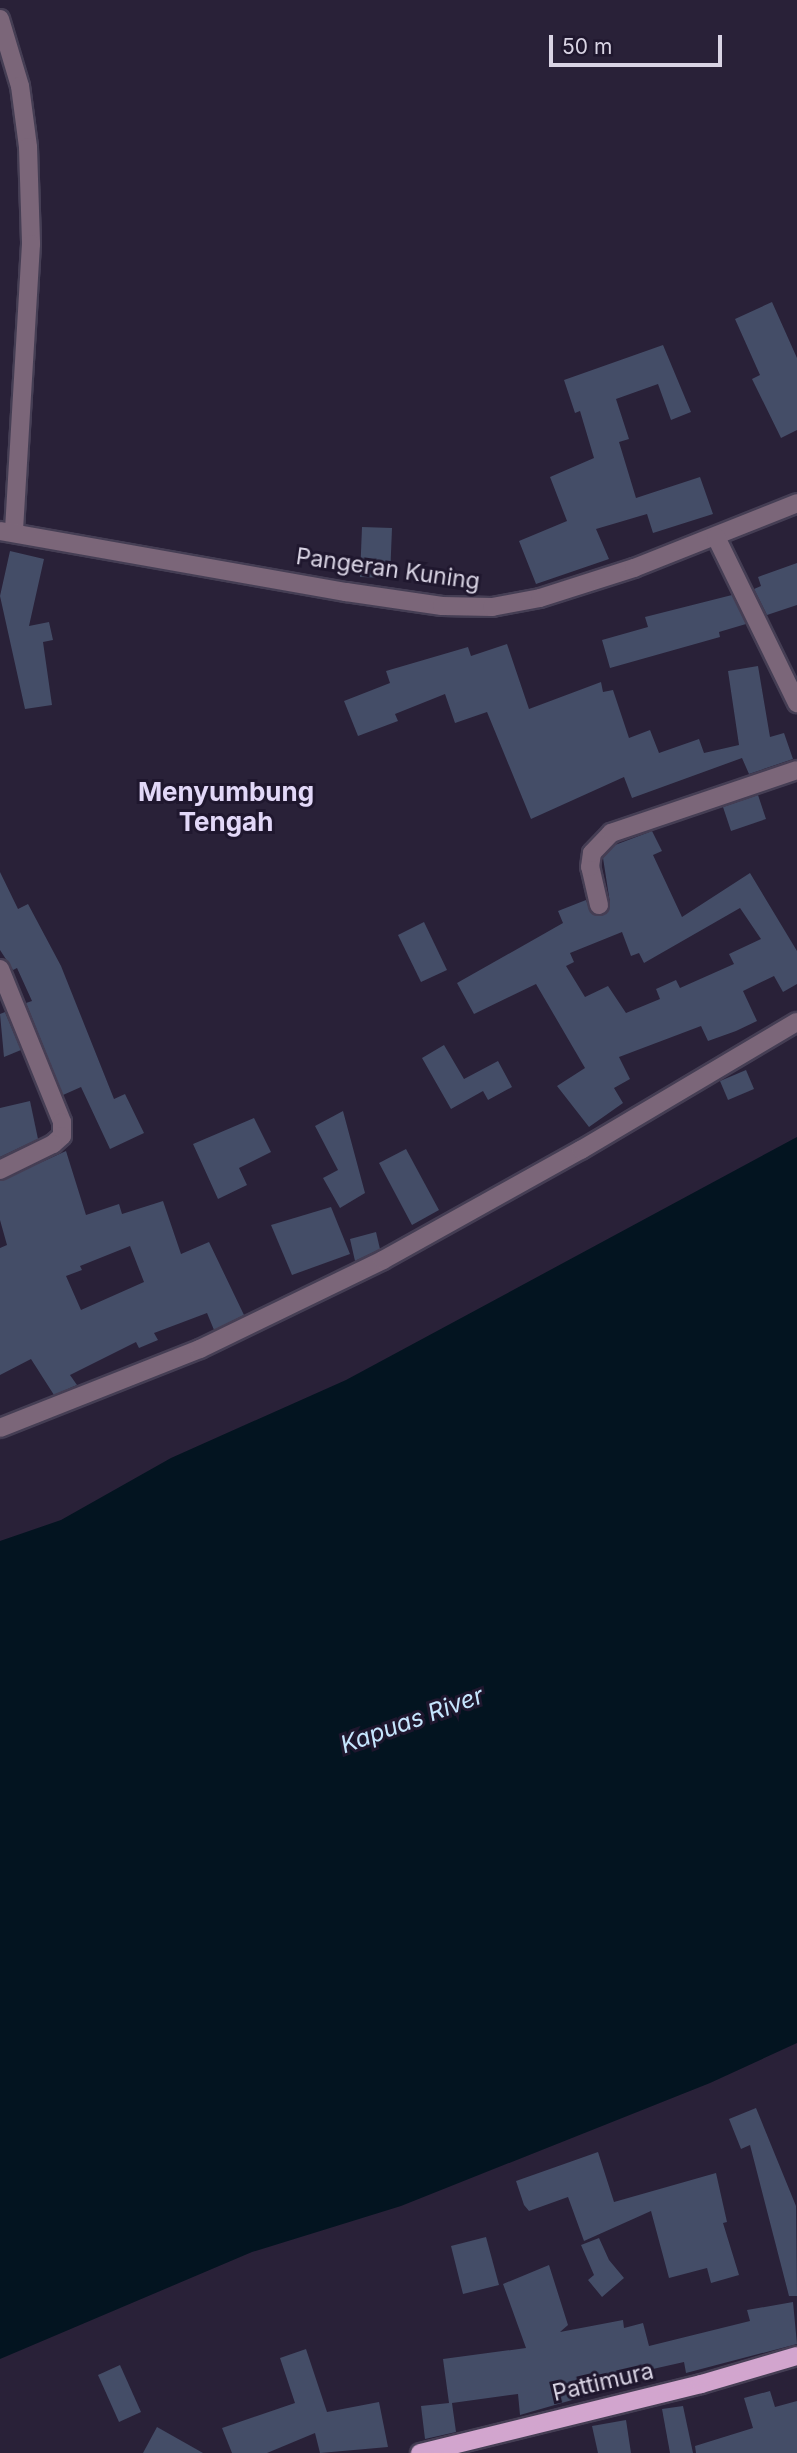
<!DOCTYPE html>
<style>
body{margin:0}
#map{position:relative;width:797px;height:2453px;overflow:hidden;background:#292138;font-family:Inter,sans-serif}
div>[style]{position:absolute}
.water>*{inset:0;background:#031420}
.building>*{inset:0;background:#444d67}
.roads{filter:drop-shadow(2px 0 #453e54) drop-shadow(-2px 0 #453e54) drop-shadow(0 2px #453e54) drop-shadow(0 -2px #453e54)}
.minor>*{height:18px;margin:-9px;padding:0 9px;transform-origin:9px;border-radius:9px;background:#7b6679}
.major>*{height:18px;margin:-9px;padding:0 9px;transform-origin:9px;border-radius:9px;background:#d2a5ce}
span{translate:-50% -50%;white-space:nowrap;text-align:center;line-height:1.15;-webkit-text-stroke:6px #1f172e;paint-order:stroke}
.street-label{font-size:23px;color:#d9d4e4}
.water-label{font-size:24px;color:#c6e6fe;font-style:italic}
.quarter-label{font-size:26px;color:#e2d8f8;font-weight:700}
.scale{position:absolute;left:549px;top:35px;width:173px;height:32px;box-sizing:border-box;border:4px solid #d9d4e4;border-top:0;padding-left:9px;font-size:21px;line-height:24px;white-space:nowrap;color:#d9d4e4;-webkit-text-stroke:5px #1f172e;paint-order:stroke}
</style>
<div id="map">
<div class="water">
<div style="clip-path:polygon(797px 1137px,797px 2043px,710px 2083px,401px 2206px,252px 2252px,0 2359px,0 1541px,61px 1520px,171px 1458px,346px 1380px)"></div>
</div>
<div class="building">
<div style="clip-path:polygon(772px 302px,797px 358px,797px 430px,781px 438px,752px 379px,760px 375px,735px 319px)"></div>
<div style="clip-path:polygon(663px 345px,691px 412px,671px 420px,658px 384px,616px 399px,629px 439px,619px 442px,636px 498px,700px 477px,713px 514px,653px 533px,647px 514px,596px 529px,609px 559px,536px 584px,519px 541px,567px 521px,550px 477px,594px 458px,580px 411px,575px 413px,564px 380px)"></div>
<div style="clip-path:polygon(362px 527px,392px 528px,390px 578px,360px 577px)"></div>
<div style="clip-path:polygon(10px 551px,44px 559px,29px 626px,49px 622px,53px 640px,43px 642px,52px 705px,25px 709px,0 596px)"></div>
<div style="clip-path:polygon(797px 563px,797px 605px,767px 615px,754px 589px,761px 586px,758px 577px)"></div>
<div style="clip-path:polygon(732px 595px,746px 624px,719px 632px,720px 637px,610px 668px,602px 640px,648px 627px,645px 617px)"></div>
<div style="clip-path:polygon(507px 644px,529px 709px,601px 682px,603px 692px,613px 690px,629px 738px,650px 730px,659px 753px,699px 739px,704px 753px,739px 745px,728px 671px,758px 666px,770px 737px,784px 733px,793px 759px,749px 774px,742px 758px,632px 798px,624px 777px,531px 819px,487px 712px,455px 723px,445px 694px,395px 714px,398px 721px,358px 736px,344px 701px,390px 683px,386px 671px,468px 647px,471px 656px)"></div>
<div style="clip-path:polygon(758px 795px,766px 819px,731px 831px,723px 807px)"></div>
<div style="clip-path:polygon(evenodd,652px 831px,662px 851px,653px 855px,682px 917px,750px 873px,797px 951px,797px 984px,783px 992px,774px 976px,743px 991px,757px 1021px,736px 1031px,708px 1041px,701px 1026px,619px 1057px,630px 1079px,614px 1088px,623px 1103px,589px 1127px,557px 1086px,585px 1068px,536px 984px,474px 1014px,457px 983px,563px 923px,558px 911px,586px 900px,591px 913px,606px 914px,610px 903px,603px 858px,615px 845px,652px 831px,740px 908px,761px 939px,729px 954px,734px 964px,680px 988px,676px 980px,656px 989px,660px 999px,626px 1013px,608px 986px,585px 997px,566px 966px,574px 962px,570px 953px,622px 932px,631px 956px,639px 953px,644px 963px,740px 908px)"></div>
<div style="clip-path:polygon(0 872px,18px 909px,28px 904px,61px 966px,114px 1099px,125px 1094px,144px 1133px,110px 1149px,81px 1087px,63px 1095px,26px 1003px,32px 1001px,17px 968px,13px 970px,0 950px)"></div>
<div style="clip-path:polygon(424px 922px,447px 970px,421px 982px,398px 935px)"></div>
<div style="clip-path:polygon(5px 1012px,21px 1050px,4px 1057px,0 1014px)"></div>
<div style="clip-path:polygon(444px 1045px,464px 1079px,498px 1061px,512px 1087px,488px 1100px,483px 1091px,451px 1109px,422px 1058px)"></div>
<div style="clip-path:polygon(746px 1070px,754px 1089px,728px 1100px,720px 1081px)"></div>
<div style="clip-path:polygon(30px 1101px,38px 1139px,0 1157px,0 1108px)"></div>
<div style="clip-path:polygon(343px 1111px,365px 1193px,340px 1208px,323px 1178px,338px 1170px,315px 1126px)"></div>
<div style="clip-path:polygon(254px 1118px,271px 1152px,239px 1168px,247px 1185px,218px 1199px,193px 1144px)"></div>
<div style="clip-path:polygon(406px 1149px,439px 1210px,412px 1225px,379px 1163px)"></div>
<div style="clip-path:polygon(evenodd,66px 1151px,86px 1215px,119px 1204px,122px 1214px,163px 1201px,181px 1254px,209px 1242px,244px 1315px,214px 1330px,207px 1313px,154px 1333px,158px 1340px,139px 1348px,136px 1342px,70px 1375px,77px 1385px,54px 1395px,31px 1359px,0 1375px,0 1248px,7px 1245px,0 1220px,0 1181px,66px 1151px,130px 1246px,144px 1282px,81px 1310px,66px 1276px,82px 1270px,80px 1266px,130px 1246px)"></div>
<div style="clip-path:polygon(331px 1207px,350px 1254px,292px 1275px,271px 1225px)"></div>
<div style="clip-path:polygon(376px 1232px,380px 1249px,355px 1261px,350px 1239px)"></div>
<div style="clip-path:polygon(756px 2108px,796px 2206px,797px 2296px,789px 2296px,750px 2145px,741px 2149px,729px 2119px)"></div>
<div style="clip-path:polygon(598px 2152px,614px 2202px,716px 2173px,727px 2222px,723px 2223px,739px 2275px,711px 2283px,707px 2268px,669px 2278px,651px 2211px,584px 2241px,568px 2197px,529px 2211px,524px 2205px,516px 2181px)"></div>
<div style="clip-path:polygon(486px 2237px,499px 2285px,463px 2294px,451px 2246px)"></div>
<div style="clip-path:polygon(599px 2238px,609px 2260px,624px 2278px,602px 2297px,588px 2280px,594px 2275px,581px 2245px)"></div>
<div style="clip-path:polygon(549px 2265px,568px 2325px,560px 2332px,623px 2320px,624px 2328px,643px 2323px,649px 2346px,750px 2321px,747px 2310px,793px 2302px,797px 2344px,686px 2373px,684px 2362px,635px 2373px,638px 2381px,520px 2415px,518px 2394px,452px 2403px,456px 2432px,425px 2439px,421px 2406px,449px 2403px,443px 2359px,526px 2348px,503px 2284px)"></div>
<div style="clip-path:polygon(306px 2349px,327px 2412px,379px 2402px,388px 2447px,320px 2453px,315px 2433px,267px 2453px,232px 2453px,222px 2428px,295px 2403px,280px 2358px)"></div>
<div style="clip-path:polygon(120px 2365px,141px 2412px,119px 2422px,98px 2375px)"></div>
<div style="clip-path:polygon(770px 2391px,775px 2407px,797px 2401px,797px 2453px,696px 2453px,695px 2446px,753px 2428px,744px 2398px)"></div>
<div style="clip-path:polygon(683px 2406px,693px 2453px,670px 2453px,662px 2409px)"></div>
<div style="clip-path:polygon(626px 2420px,631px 2453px,598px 2453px,592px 2426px)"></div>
<div style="clip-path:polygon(157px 2427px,203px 2453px,143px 2453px)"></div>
</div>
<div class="roads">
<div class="minor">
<div style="left:0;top:19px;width:70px;rotate:73.4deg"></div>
<div style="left:20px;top:86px;width:62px;rotate:82.5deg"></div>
<div style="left:28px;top:147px;width:97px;rotate:88.2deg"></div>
<div style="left:31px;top:244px;width:289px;rotate:93.4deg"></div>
<div style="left:0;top:531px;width:351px;rotate:10deg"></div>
<div style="left:346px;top:592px;width:97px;rotate:8.3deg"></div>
<div style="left:442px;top:606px;width:50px;rotate:1.1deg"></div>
<div style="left:492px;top:607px;width:49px;rotate:-10.6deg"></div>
<div style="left:540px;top:598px;width:99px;rotate:-17.7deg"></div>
<div style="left:634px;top:568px;width:175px;rotate:-21.7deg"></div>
<div style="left:716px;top:537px;width:185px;rotate:64deg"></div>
<div style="left:599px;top:905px;width:39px;rotate:-103deg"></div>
<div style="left:590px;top:867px;width:14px;rotate:-82deg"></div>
<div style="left:592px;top:853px;width:28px;rotate:-46deg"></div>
<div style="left:611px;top:833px;width:196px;rotate:-18.7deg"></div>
<div style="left:0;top:969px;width:165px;rotate:67.9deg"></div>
<div style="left:62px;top:1122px;width:14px;rotate:90deg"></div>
<div style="left:62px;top:1136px;width:12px;rotate:138deg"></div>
<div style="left:53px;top:1144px;width:59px;rotate:153.9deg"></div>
<div style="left:0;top:1428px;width:215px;rotate:-21.6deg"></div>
<div style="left:200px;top:1349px;width:203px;rotate:-25.9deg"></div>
<div style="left:383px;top:1260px;width:227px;rotate:-29.1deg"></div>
<div style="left:581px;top:1150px;width:251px;rotate:-30.7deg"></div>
</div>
<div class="major">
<div style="left:420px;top:2453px;width:289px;rotate:-13.8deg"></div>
<div style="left:701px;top:2384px;width:100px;rotate:-16.3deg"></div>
</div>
</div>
<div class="street-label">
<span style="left:388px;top:569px;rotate:8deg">Pangeran Kuning</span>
<span style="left:603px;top:2382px;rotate:-13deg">Pattimura</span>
</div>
<div class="water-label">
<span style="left:412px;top:1720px;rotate:-20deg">Kapuas River</span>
</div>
<div class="quarter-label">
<span style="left:226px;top:807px">Menyumbung<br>Tengah</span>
</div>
<div class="scale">50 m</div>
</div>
